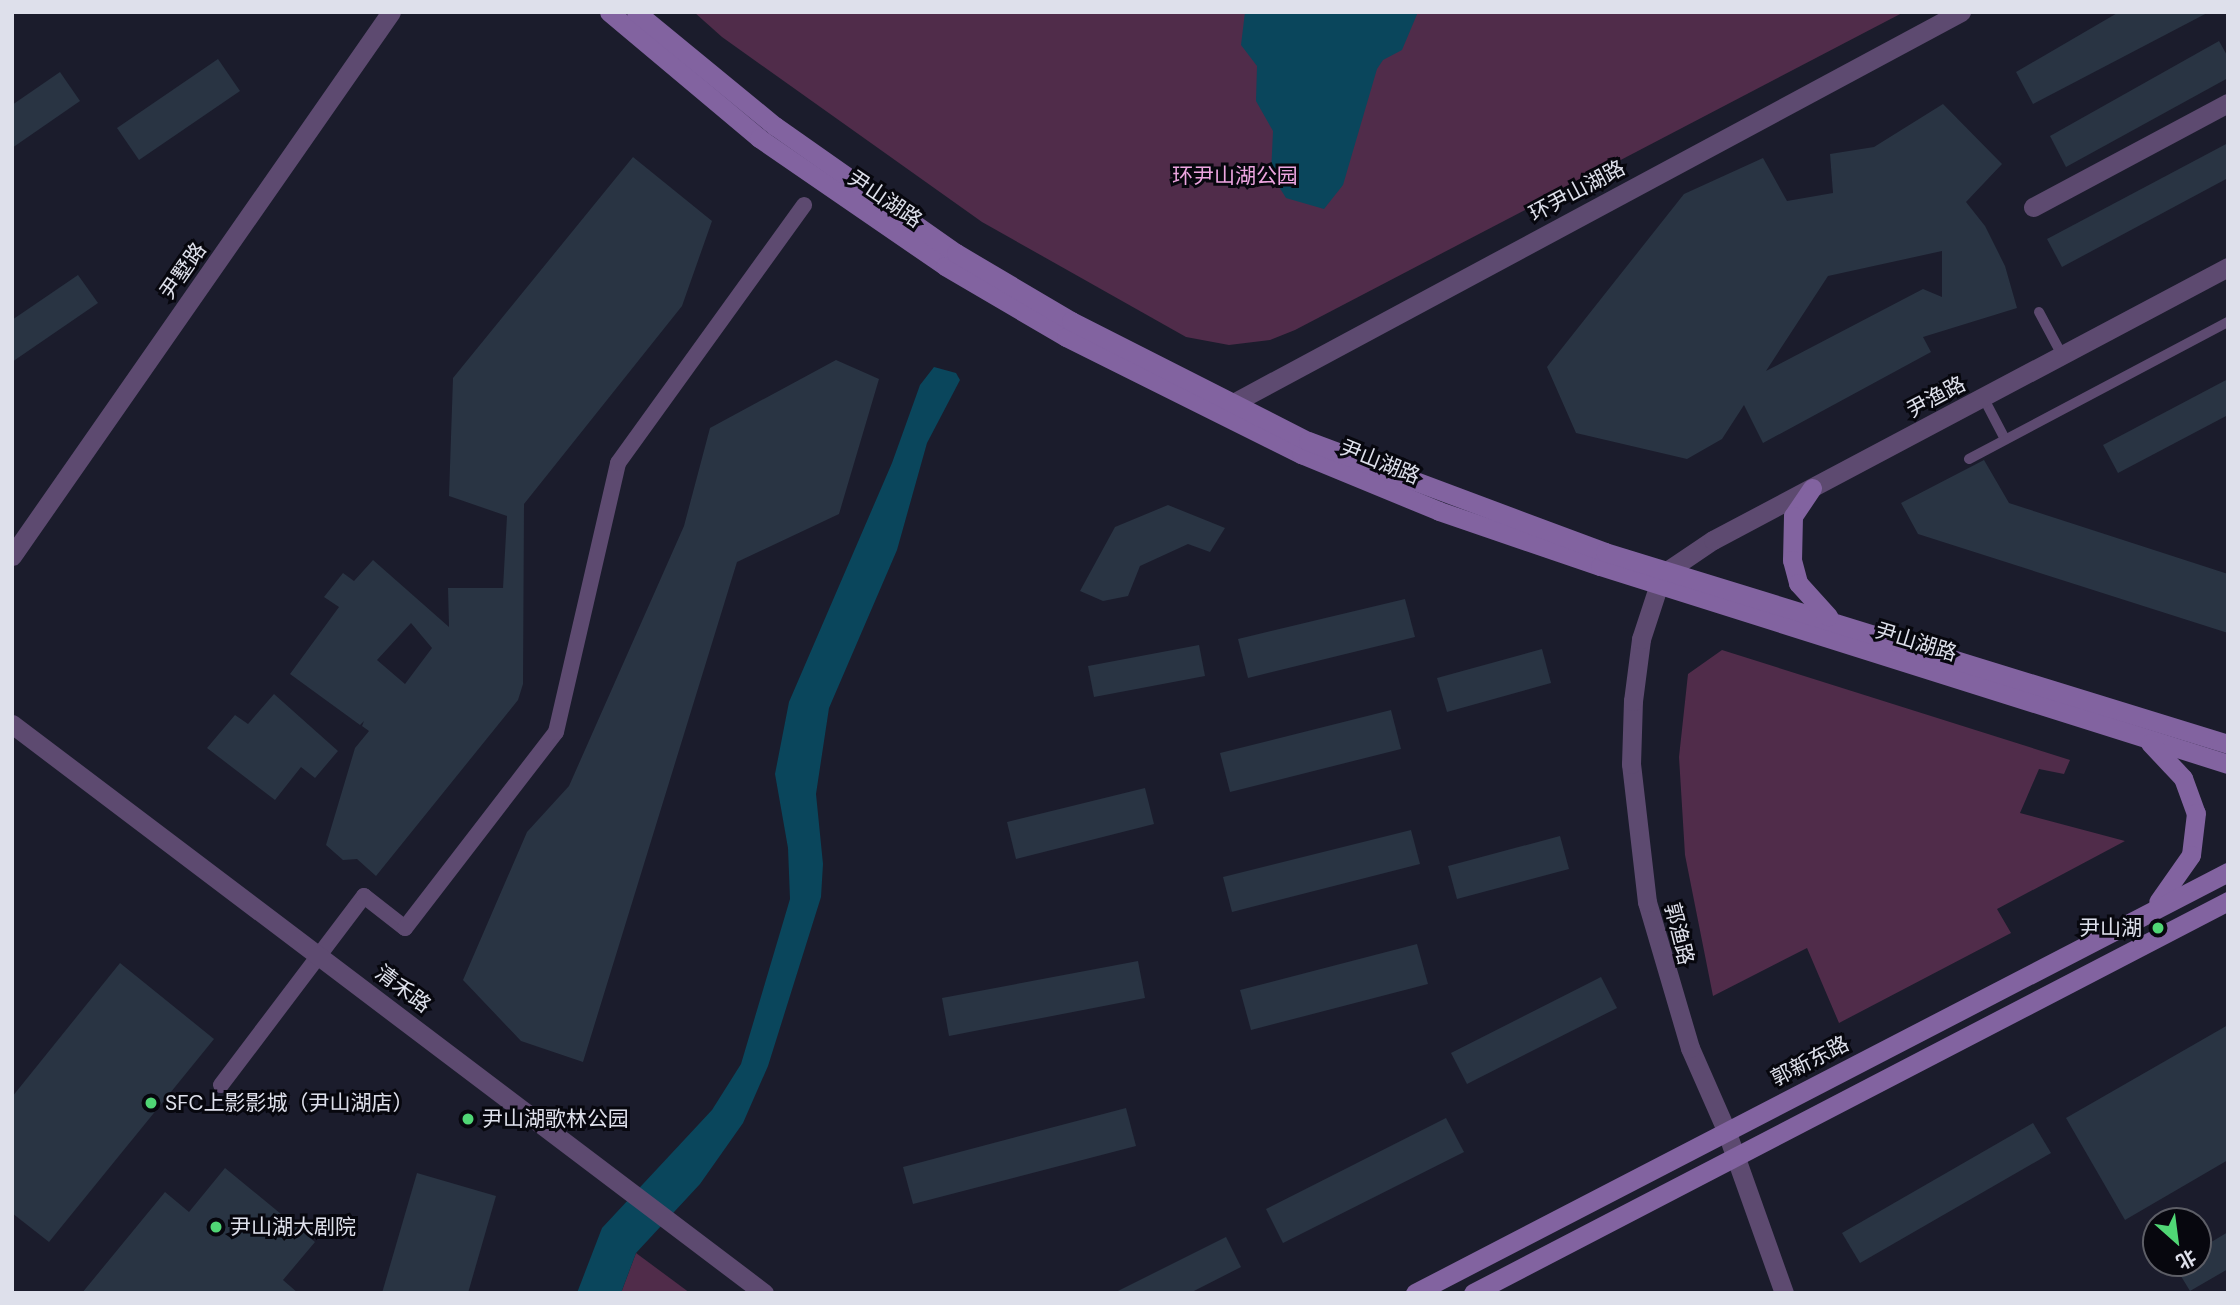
<!DOCTYPE html>
<meta charset="utf-8">
<style>
body{margin:0}
#map{position:relative;width:2240px;height:1305px;overflow:hidden;background:#1b1c2c;font-family:"DM Sans","Noto Sans SC",sans-serif}
div>[style]{position:absolute}
.green>*{inset:0;background:#502c4a}
.water>*{inset:0;background:#0a465c}
.building>*{inset:0;background:#293443}
.service>*{height:10px;margin:-5px;padding:0 5px;transform-origin:5px;border-radius:5px;background:#5d4a70}
.pedestrian>*{height:16px;margin:-8px;padding:0 8px;transform-origin:8px;border-radius:8px;background:#5d4a70}
.minor>*{height:19px;margin:-9.5px;padding:0 9.5px;transform-origin:9.5px;border-radius:9.5px;background:#5d4a70}
.tertiary>*{height:19px;margin:-9.5px;padding:0 9.5px;transform-origin:9.5px;border-radius:9.5px;background:#5d4a70}
.secondary>*{height:19px;margin:-9.5px;padding:0 9.5px;transform-origin:9.5px;border-radius:9.5px;background:#8263a0}
.dots>*{width:19px;height:19px;translate:-50% -50%;box-sizing:border-box;border:4px solid #07070e;border-radius:50%}
span{translate:-50% -50%;white-space:nowrap;text-align:center;line-height:1.15;-webkit-text-stroke:6px #07070e;paint-order:stroke}
.park-label{font-size:21px;color:#eda5e0}
.street-label{font-size:21px;color:#dee0eb}
.poi-label{font-size:21px;color:#dee0eb}
.right{translate:-100% -50%;text-align:right}
.left{translate:0 -50%;text-align:left}
.frame{position:absolute;inset:0;border:14px solid #dee0eb;pointer-events:none}
.north{position:absolute;left:2142px;top:1207px;width:70px;height:70px;box-sizing:border-box;background:#07070e;border:2px solid #5d5e66;border-radius:50%;rotate:152deg;font-size:19px;font-weight:700;line-height:28px;text-align:center;color:#dee0eb}
.north::after{content:'';display:block;margin:auto;width:24px;height:32px;background:#50d675;clip-path:polygon(50% 0,100% 100%,50% 72%,0 100%)}
</style>
<div id="map">
<div class="green">
<div style="clip-path:polygon(694px 12px,1904px 12px,1295px 330px,1270px 340px,1229px 345px,1186px 337px,982px 222px,722px 37px)"></div>
<div style="clip-path:polygon(1722px 650px,2070px 760px,2064px 774px,2039px 769px,2020px 813px,2125px 841px,1997px 909px,2011px 933px,1839px 1023px,1807px 948px,1713px 996px,1685px 855px,1679px 757px,1688px 674px)"></div>
<div style="clip-path:polygon(636px 1253px,690px 1293px,621px 1293px)"></div>
</div>
<div class="water">
<div style="clip-path:polygon(1245px 12px,1418px 12px,1402px 50px,1383px 60px,1377px 69px,1343px 185px,1324px 209px,1286px 198px,1271px 174px,1273px 131px,1256px 101px,1257px 66px,1241px 45px)"></div>
<div style="clip-path:polygon(934px 367px,956px 373px,960px 380px,927px 443px,897px 550px,829px 708px,816px 794px,823px 864px,821px 897px,768px 1066px,743px 1123px,700px 1184px,636px 1253px,621px 1293px,577px 1293px,602px 1228px,712px 1110px,741px 1064px,790px 899px,788px 848px,775px 774px,789px 702px,892px 463px,920px 385px)"></div>
</div>
<div class="building">
<div style="clip-path:polygon(2119px 12px,2209px 12px,2033px 104px,2016px 72px)"></div>
<div style="clip-path:polygon(2219px 41px,2228px 57px,2228px 78px,2066px 167px,2050px 136px)"></div>
<div style="clip-path:polygon(218px 59px,240px 91px,139px 160px,117px 128px)"></div>
<div style="clip-path:polygon(60px 72px,80px 101px,12px 148px,12px 105px)"></div>
<div style="clip-path:polygon(evenodd,1943px 104px,2002px 164px,1966px 202px,1985px 226px,2005px 266px,2017px 308px,1923px 337px,1931px 352px,1763px 443px,1744px 405px,1722px 439px,1687px 459px,1576px 433px,1547px 367px,1684px 194px,1763px 158px,1787px 201px,1833px 193px,1830px 154px,1874px 147px,1943px 104px,1942px 251px,1942px 297px,1923px 289px,1766px 371px,1828px 276px,1942px 251px)"></div>
<div style="clip-path:polygon(2228px 143px,2228px 178px,2062px 267px,2047px 239px)"></div>
<div style="clip-path:polygon(evenodd,633px 157px,712px 221px,682px 306px,524px 504px,523px 684px,518px 700px,376px 876px,357px 859px,343px 860px,326px 845px,355px 748px,369px 731px,362px 726px,364px 721px,360px 725px,290px 674px,339px 607px,324px 597px,343px 573px,354px 581px,373px 560px,449px 627px,448px 588px,503px 588px,507px 516px,449px 496px,453px 378px,633px 157px,411px 623px,432px 648px,405px 684px,377px 660px,411px 623px)"></div>
<div style="clip-path:polygon(78px 275px,98px 303px,12px 362px,12px 320px)"></div>
<div style="clip-path:polygon(836px 360px,879px 379px,839px 514px,737px 562px,583px 1062px,521px 1041px,463px 980px,527px 832px,569px 786px,684px 526px,710px 428px)"></div>
<div style="clip-path:polygon(2228px 379px,2228px 415px,2118px 473px,2103px 445px)"></div>
<div style="clip-path:polygon(1984px 460px,2009px 503px,2228px 574px,2228px 633px,1918px 534px,1901px 503px)"></div>
<div style="clip-path:polygon(1168px 505px,1225px 528px,1210px 552px,1188px 544px,1140px 566px,1128px 596px,1103px 601px,1080px 591px,1115px 527px)"></div>
<div style="clip-path:polygon(1405px 599px,1415px 637px,1248px 678px,1238px 639px)"></div>
<div style="clip-path:polygon(1199px 645px,1205px 676px,1094px 697px,1088px 666px)"></div>
<div style="clip-path:polygon(1542px 649px,1551px 683px,1447px 712px,1437px 678px)"></div>
<div style="clip-path:polygon(274px 694px,338px 751px,315px 778px,301px 767px,275px 800px,207px 748px,235px 715px,248px 724px)"></div>
<div style="clip-path:polygon(1391px 710px,1401px 749px,1230px 792px,1220px 753px)"></div>
<div style="clip-path:polygon(1145px 788px,1154px 824px,1016px 859px,1007px 822px)"></div>
<div style="clip-path:polygon(1411px 830px,1420px 864px,1232px 912px,1223px 877px)"></div>
<div style="clip-path:polygon(1560px 836px,1569px 869px,1457px 899px,1448px 866px)"></div>
<div style="clip-path:polygon(1417px 944px,1428px 984px,1251px 1030px,1240px 990px)"></div>
<div style="clip-path:polygon(1138px 961px,1145px 998px,949px 1036px,942px 998px)"></div>
<div style="clip-path:polygon(120px 963px,214px 1039px,49px 1242px,12px 1213px,12px 1097px)"></div>
<div style="clip-path:polygon(1601px 977px,1617px 1008px,1467px 1084px,1451px 1053px)"></div>
<div style="clip-path:polygon(2228px 1025px,2228px 1160px,2125px 1220px,2066px 1118px)"></div>
<div style="clip-path:polygon(1126px 1108px,1136px 1146px,913px 1204px,903px 1167px)"></div>
<div style="clip-path:polygon(1446px 1118px,1464px 1152px,1283px 1243px,1266px 1209px)"></div>
<div style="clip-path:polygon(2033px 1123px,2051px 1153px,1860px 1263px,1842px 1233px)"></div>
<div style="clip-path:polygon(225px 1168px,315px 1242px,283px 1280px,298px 1293px,82px 1293px,165px 1192px,189px 1212px)"></div>
<div style="clip-path:polygon(417px 1173px,496px 1196px,468px 1293px,382px 1293px)"></div>
<div style="clip-path:polygon(2228px 1232px,2228px 1269px,2190px 1291px,2173px 1263px,2198px 1263px,2198px 1250px)"></div>
<div style="clip-path:polygon(1226px 1237px,1241px 1267px,1190px 1293px,1114px 1293px)"></div>
</div>
<div class="service">
<div style="left:2039px;top:312px;width:49px;rotate:61.9deg"></div>
<div style="left:1983px;top:397px;width:47px;rotate:62.4deg"></div>
<div style="left:1969px;top:459px;width:293px;rotate:-27.9deg"></div>
</div>
<div class="pedestrian">
<div style="left:221px;top:1085px;width:237px;rotate:-52.9deg"></div>
<div style="left:364px;top:896px;width:52px;rotate:38deg"></div>
<div style="left:405px;top:928px;width:247px;rotate:-52.4deg"></div>
<div style="left:556px;top:732px;width:276px;rotate:-77deg"></div>
<div style="left:618px;top:463px;width:318px;rotate:-54.2deg"></div>
</div>
<div class="minor">
<div style="left:2033px;top:207px;width:221px;rotate:-28.1deg"></div>
</div>
<div class="tertiary">
<div style="left:1222px;top:409px;width:839px;rotate:-28.25deg"></div>
<div style="left:12px;top:556px;width:663px;rotate:-55.14deg"></div>
<div style="left:12px;top:724px;width:943px;rotate:37.11deg"></div>
<div style="left:1784px;top:1293px;width:173px;rotate:-109.6deg"></div>
<div style="left:1726px;top:1130px;width:90px;rotate:-113.7deg"></div>
<div style="left:1690px;top:1048px;width:152px;rotate:-106.4deg"></div>
<div style="left:1647px;top:902px;width:139px;rotate:-96.6deg"></div>
<div style="left:1631px;top:764px;width:63px;rotate:-88.2deg"></div>
<div style="left:1633px;top:701px;width:63px;rotate:-82.6deg"></div>
<div style="left:1641px;top:639px;width:58px;rotate:-71.9deg"></div>
<div style="left:1659px;top:584px;width:15px;rotate:-58deg"></div>
<div style="left:1667px;top:571px;width:55px;rotate:-34deg"></div>
<div style="left:1713px;top:540px;width:583px;rotate:-27.93deg"></div>
</div>
<div class="secondary">
<div style="left:609px;top:12px;width:196px;rotate:40deg"></div>
<div style="left:759px;top:138px;width:226px;rotate:34.5deg"></div>
<div style="left:945px;top:266px;width:140px;rotate:30.4deg"></div>
<div style="left:1066px;top:337px;width:263px;rotate:26.5deg"></div>
<div style="left:1301px;top:454px;width:149px;rotate:22.4deg"></div>
<div style="left:1439px;top:511px;width:170px;rotate:18.9deg"></div>
<div style="left:1600px;top:566px;width:658px;rotate:17.5deg"></div>
<div style="left:636px;top:12px;width:180px;rotate:39.4deg"></div>
<div style="left:775px;top:126px;width:221px;rotate:35.1deg"></div>
<div style="left:956px;top:253px;width:134px;rotate:30.6deg"></div>
<div style="left:1071px;top:321px;width:266px;rotate:26.9deg"></div>
<div style="left:1308px;top:441px;width:317px;rotate:20.5deg"></div>
<div style="left:1605px;top:552px;width:652px;rotate:17.13deg"></div>
<div style="left:1812px;top:488px;width:34px;rotate:124deg"></div>
<div style="left:1793px;top:516px;width:44px;rotate:91.3deg"></div>
<div style="left:1792px;top:560px;width:24px;rotate:75deg"></div>
<div style="left:1798px;top:583px;width:45px;rotate:47.7deg"></div>
<div style="left:2150px;top:743px;width:48px;rotate:46.7deg"></div>
<div style="left:2183px;top:778px;width:37px;rotate:70deg"></div>
<div style="left:2196px;top:813px;width:42px;rotate:96.8deg"></div>
<div style="left:2191px;top:855px;width:57px;rotate:125.1deg"></div>
<div style="left:1415px;top:1293px;width:916px;rotate:-27.38deg"></div>
<div style="left:1473px;top:1293px;width:851px;rotate:-27.44deg"></div>
</div>
<div class="dots">
<div style="left:2158px;top:928px;background:#50d675"></div>
<div style="left:151px;top:1103px;background:#50d675"></div>
<div style="left:468px;top:1119px;background:#50d675"></div>
<div style="left:216px;top:1227px;background:#50d675"></div>
</div>
<div class="park-label">
<span style="left:1235px;top:176px">环尹山湖公园</span>
</div>
<div class="street-label">
<span style="left:1577px;top:191px;rotate:-28deg">环尹山湖路</span>
<span style="left:885px;top:199px;rotate:34deg">尹山湖路</span>
<span style="left:183px;top:271px;rotate:-55deg">尹墅路</span>
<span style="left:1936px;top:397px;rotate:-28deg">尹渔路</span>
<span style="left:1380px;top:462px;rotate:22deg">尹山湖路</span>
<span style="left:1916px;top:642px;rotate:17deg">尹山湖路</span>
<span style="left:1679px;top:934px;rotate:76deg">郭渔路</span>
<span style="left:403px;top:989px;rotate:37deg">清禾路</span>
<span style="left:1810px;top:1061px;rotate:-27deg">郭新东路</span>
</div>
<div class="poi-label">
<span class="right" style="left:2142px;top:928px">尹山湖</span>
<span class="left" style="left:165px;top:1103px">SFC上影影城（尹山湖店）</span>
<span class="left" style="left:482px;top:1119px">尹山湖歌林公园</span>
<span class="left" style="left:230px;top:1227px">尹山湖大剧院</span>
</div>
<div class="frame"></div>
<div class="north">北</div>
</div>
